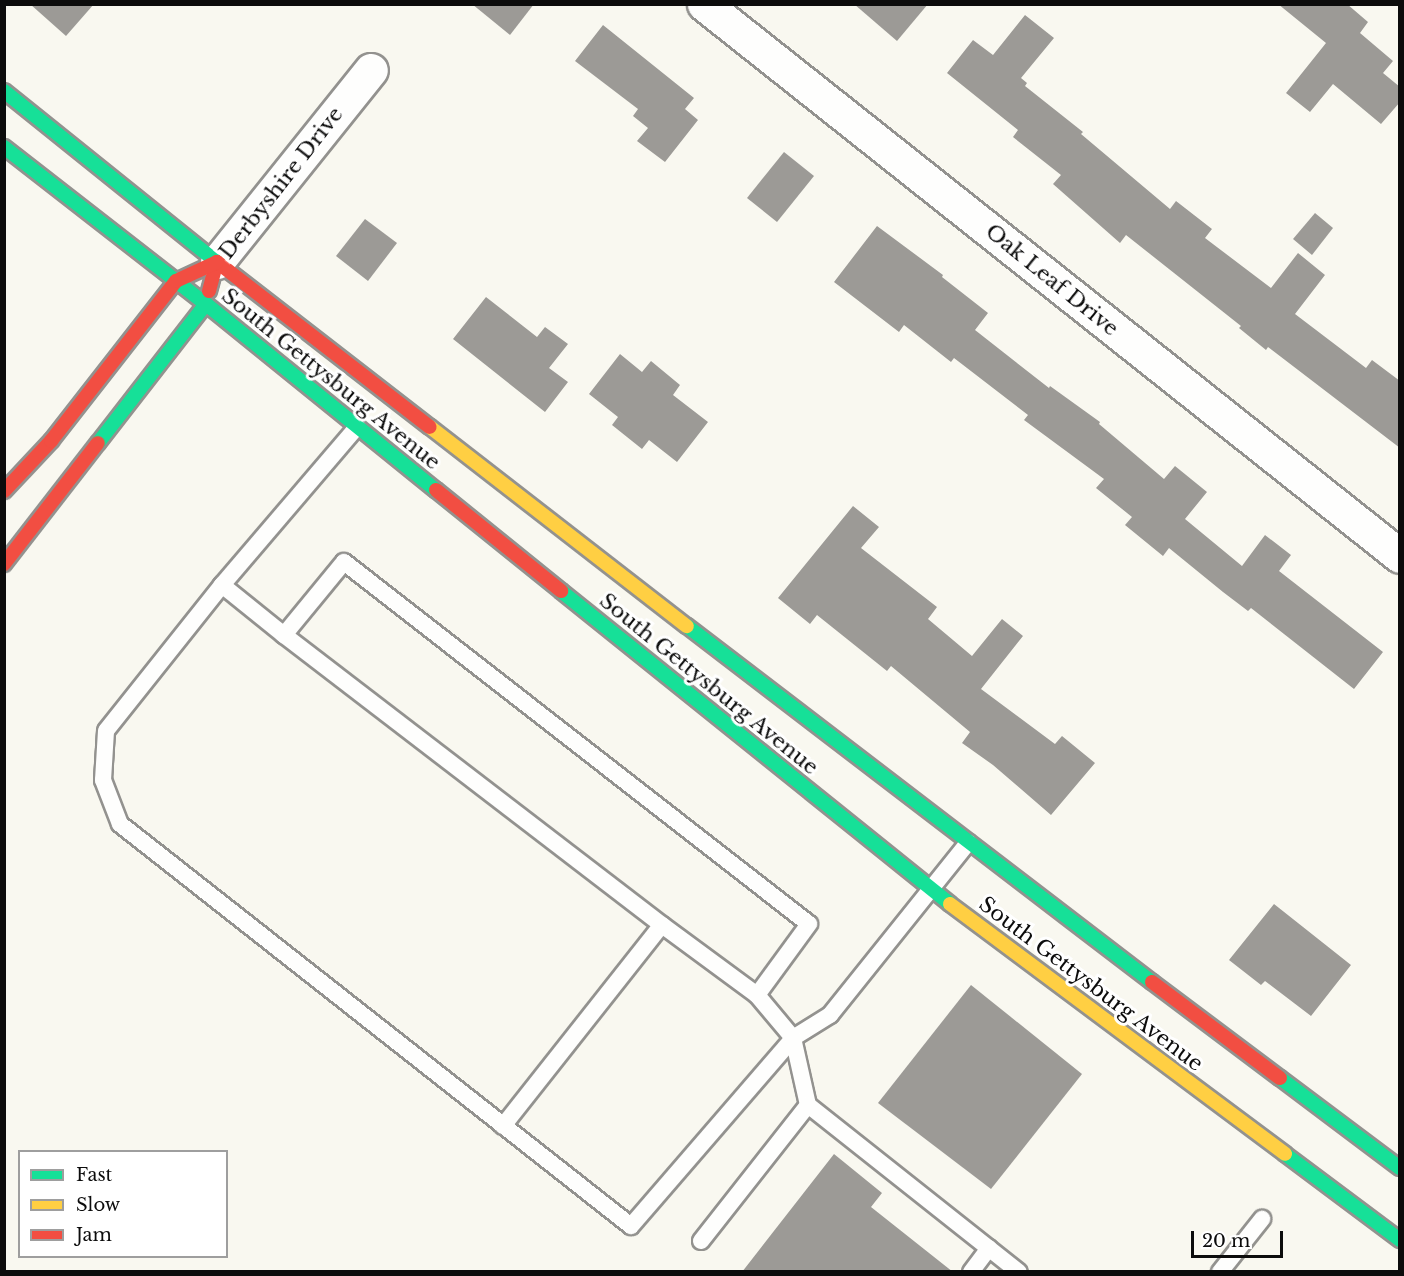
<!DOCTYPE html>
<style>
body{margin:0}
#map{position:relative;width:1404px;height:1276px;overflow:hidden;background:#f9f8f0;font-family:"Libre Baskerville",serif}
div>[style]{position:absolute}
.building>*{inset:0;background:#9c9a96}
.roads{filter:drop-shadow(2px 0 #93928f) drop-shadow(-2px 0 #93928f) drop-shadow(0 2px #93928f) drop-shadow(0 -2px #93928f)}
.lane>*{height:16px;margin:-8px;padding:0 8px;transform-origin:8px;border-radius:8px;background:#fefefd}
.street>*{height:33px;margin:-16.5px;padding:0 16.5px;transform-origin:16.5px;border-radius:16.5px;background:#fefefd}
.fast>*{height:14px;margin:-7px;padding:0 7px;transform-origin:7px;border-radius:7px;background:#16e098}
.slow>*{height:14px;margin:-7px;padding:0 7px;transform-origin:7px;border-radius:7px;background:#ffcf43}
.jam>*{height:14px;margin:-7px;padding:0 7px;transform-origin:7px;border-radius:7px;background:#f24e42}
span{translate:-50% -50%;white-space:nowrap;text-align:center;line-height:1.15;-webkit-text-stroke:6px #fff;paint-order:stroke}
.street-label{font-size:21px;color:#0c0c0c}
.frame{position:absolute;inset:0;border:6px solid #0c0c0c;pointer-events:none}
.legend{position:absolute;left:18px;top:1150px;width:210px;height:108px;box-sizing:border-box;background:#fff;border:2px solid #9e9e9e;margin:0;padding:8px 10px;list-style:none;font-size:18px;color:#0c0c0c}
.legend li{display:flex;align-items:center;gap:12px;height:30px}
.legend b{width:30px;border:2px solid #9e9e9e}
.scale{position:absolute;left:1191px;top:1231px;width:92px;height:27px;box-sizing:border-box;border:3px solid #0c0c0c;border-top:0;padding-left:8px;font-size:18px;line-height:21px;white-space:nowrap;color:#0c0c0c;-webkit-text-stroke:4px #fff;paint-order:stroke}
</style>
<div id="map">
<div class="building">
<div style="clip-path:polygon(30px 4px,94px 4px,66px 36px)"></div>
<div style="clip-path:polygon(472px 4px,534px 4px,510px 35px)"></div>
<div style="clip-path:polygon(854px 4px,928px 4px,897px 41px)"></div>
<div style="clip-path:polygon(1278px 4px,1347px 4px,1368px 22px,1360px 33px,1393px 61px,1383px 73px,1400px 87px,1400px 102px,1381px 124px,1333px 84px,1310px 112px,1286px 93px,1326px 43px)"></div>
<div style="clip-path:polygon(1025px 15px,1054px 38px,1021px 78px,1027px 83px,1025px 86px,1083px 132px,1081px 134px,1170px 209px,1176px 201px,1212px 229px,1205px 238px,1271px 288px,1298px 253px,1325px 275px,1295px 314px,1366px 368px,1372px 360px,1400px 381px,1400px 448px,1268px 347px,1266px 350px,1239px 328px,1241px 326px,1126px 235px,1120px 243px,1053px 184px,1061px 175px,1013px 137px,1018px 130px,947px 73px,973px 40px,993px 55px)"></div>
<div style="clip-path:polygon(603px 25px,694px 98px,685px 109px,698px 120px,665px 162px,637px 141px,648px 128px,633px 116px,638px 109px,575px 61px)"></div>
<div style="clip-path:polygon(784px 152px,814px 176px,777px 222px,747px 198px)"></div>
<div style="clip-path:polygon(1315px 213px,1333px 228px,1312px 255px,1293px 239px)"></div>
<div style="clip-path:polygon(365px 219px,397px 243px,368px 281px,336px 256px)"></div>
<div style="clip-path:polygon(877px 226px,943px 275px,942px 277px,988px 313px,975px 330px,1049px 388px,1050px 386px,1100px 422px,1099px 424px,1164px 479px,1175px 466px,1207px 492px,1185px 519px,1242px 566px,1265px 535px,1291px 555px,1279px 571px,1383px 652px,1354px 689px,1251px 608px,1248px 611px,1223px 592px,1169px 548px,1163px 556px,1125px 525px,1132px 517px,1096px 488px,1104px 479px,1024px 420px,1028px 415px,954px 358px,951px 362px,904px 325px,899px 332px,834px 282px)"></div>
<div style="clip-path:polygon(486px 297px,537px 337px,545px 327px,568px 344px,549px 368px,568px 382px,545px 412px,453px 339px)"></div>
<div style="clip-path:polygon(620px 354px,642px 372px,651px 361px,680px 385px,673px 395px,708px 422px,677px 462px,649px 440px,642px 449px,612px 425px,618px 417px,589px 394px)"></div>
<div style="clip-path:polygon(853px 506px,879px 527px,861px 548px,937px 607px,928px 619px,972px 656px,1002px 619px,1023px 636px,981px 689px,1055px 744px,1062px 736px,1095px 763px,1051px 815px,993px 765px,962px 743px,970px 732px,891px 666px,887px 671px,817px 615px,810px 624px,778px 598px)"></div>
<div style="clip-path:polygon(1274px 904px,1351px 965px,1311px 1016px,1265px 981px,1261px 985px,1229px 960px)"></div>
<div style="clip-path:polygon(971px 985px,1082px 1074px,991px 1189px,878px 1103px)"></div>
<div style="clip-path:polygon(834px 1154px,882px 1193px,871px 1207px,953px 1272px,742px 1272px)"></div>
</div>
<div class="roads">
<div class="lane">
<div style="left:357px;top:427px;width:208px;rotate:130.5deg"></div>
<div style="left:222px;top:585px;width:186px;rotate:128.5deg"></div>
<div style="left:106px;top:731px;width:49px;rotate:93.5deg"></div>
<div style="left:103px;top:780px;width:47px;rotate:68.9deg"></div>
<div style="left:120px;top:824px;width:650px;rotate:38.19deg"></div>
<div style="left:631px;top:1226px;width:248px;rotate:-49.2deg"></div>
<div style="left:793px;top:1038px;width:44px;rotate:-31.9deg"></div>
<div style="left:830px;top:1015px;width:221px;rotate:-51.3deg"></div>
<div style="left:222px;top:585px;width:80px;rotate:38.9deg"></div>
<div style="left:662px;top:925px;width:476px;rotate:-142.5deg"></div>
<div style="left:284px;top:635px;width:94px;rotate:-50.6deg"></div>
<div style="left:344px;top:562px;width:589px;rotate:37.9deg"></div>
<div style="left:809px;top:924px;width:88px;rotate:126.2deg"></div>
<div style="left:503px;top:1126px;width:256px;rotate:-51.7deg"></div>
<div style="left:662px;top:925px;width:118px;rotate:36.4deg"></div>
<div style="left:757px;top:995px;width:56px;rotate:50.1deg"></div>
<div style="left:793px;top:1038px;width:69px;rotate:77.4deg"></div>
<div style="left:808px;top:1105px;width:269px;rotate:38.4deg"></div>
<div style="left:701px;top:1241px;width:173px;rotate:-51.8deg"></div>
<div style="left:971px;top:1272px;width:30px;rotate:-53deg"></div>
<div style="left:1220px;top:1272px;width:68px;rotate:-51.6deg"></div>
</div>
<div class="street">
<div style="left:704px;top:4px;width:888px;rotate:38.42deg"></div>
<div style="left:217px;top:262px;width:246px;rotate:-51.3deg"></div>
</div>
<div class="fast">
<div style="left:4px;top:91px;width:273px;rotate:38.8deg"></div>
<div style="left:4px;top:147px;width:256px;rotate:37.9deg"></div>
<div style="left:206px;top:304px;width:296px;rotate:39deg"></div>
<div style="left:98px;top:443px;width:176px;rotate:-52.2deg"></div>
<div style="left:561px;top:591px;width:499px;rotate:38.8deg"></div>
<div style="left:687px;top:626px;width:586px;rotate:37.44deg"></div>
<div style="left:1280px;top:1078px;width:150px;rotate:36.9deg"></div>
<div style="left:1285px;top:1154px;width:144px;rotate:36.8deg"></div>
</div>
<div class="slow">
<div style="left:430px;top:427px;width:325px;rotate:37.8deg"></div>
<div style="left:950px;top:904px;width:418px;rotate:36.7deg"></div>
</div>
<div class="jam">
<div style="left:209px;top:291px;width:30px;rotate:-75deg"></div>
<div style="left:217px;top:262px;width:269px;rotate:37.8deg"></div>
<div style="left:436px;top:490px;width:161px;rotate:38.9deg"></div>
<div style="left:4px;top:491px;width:69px;rotate:-46.8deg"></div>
<div style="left:51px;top:441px;width:203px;rotate:-52deg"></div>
<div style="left:176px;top:281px;width:45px;rotate:-24.9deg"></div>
<div style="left:4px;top:564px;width:153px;rotate:-52.2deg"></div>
<div style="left:1152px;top:982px;width:160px;rotate:36.9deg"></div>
</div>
</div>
<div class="street-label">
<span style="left:281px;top:183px;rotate:-52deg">Derbyshire Drive</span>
<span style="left:1052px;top:280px;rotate:39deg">Oak Leaf Drive</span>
<span style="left:331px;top:379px;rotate:39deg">South Gettysburg Avenue</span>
<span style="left:709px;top:684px;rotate:39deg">South Gettysburg Avenue</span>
<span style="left:1091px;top:984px;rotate:37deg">South Gettysburg Avenue</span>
</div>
<div class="frame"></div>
<ul class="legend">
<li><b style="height:8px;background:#16e098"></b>Fast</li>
<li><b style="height:8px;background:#ffcf43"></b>Slow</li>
<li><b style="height:8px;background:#f24e42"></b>Jam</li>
</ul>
<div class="scale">20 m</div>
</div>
